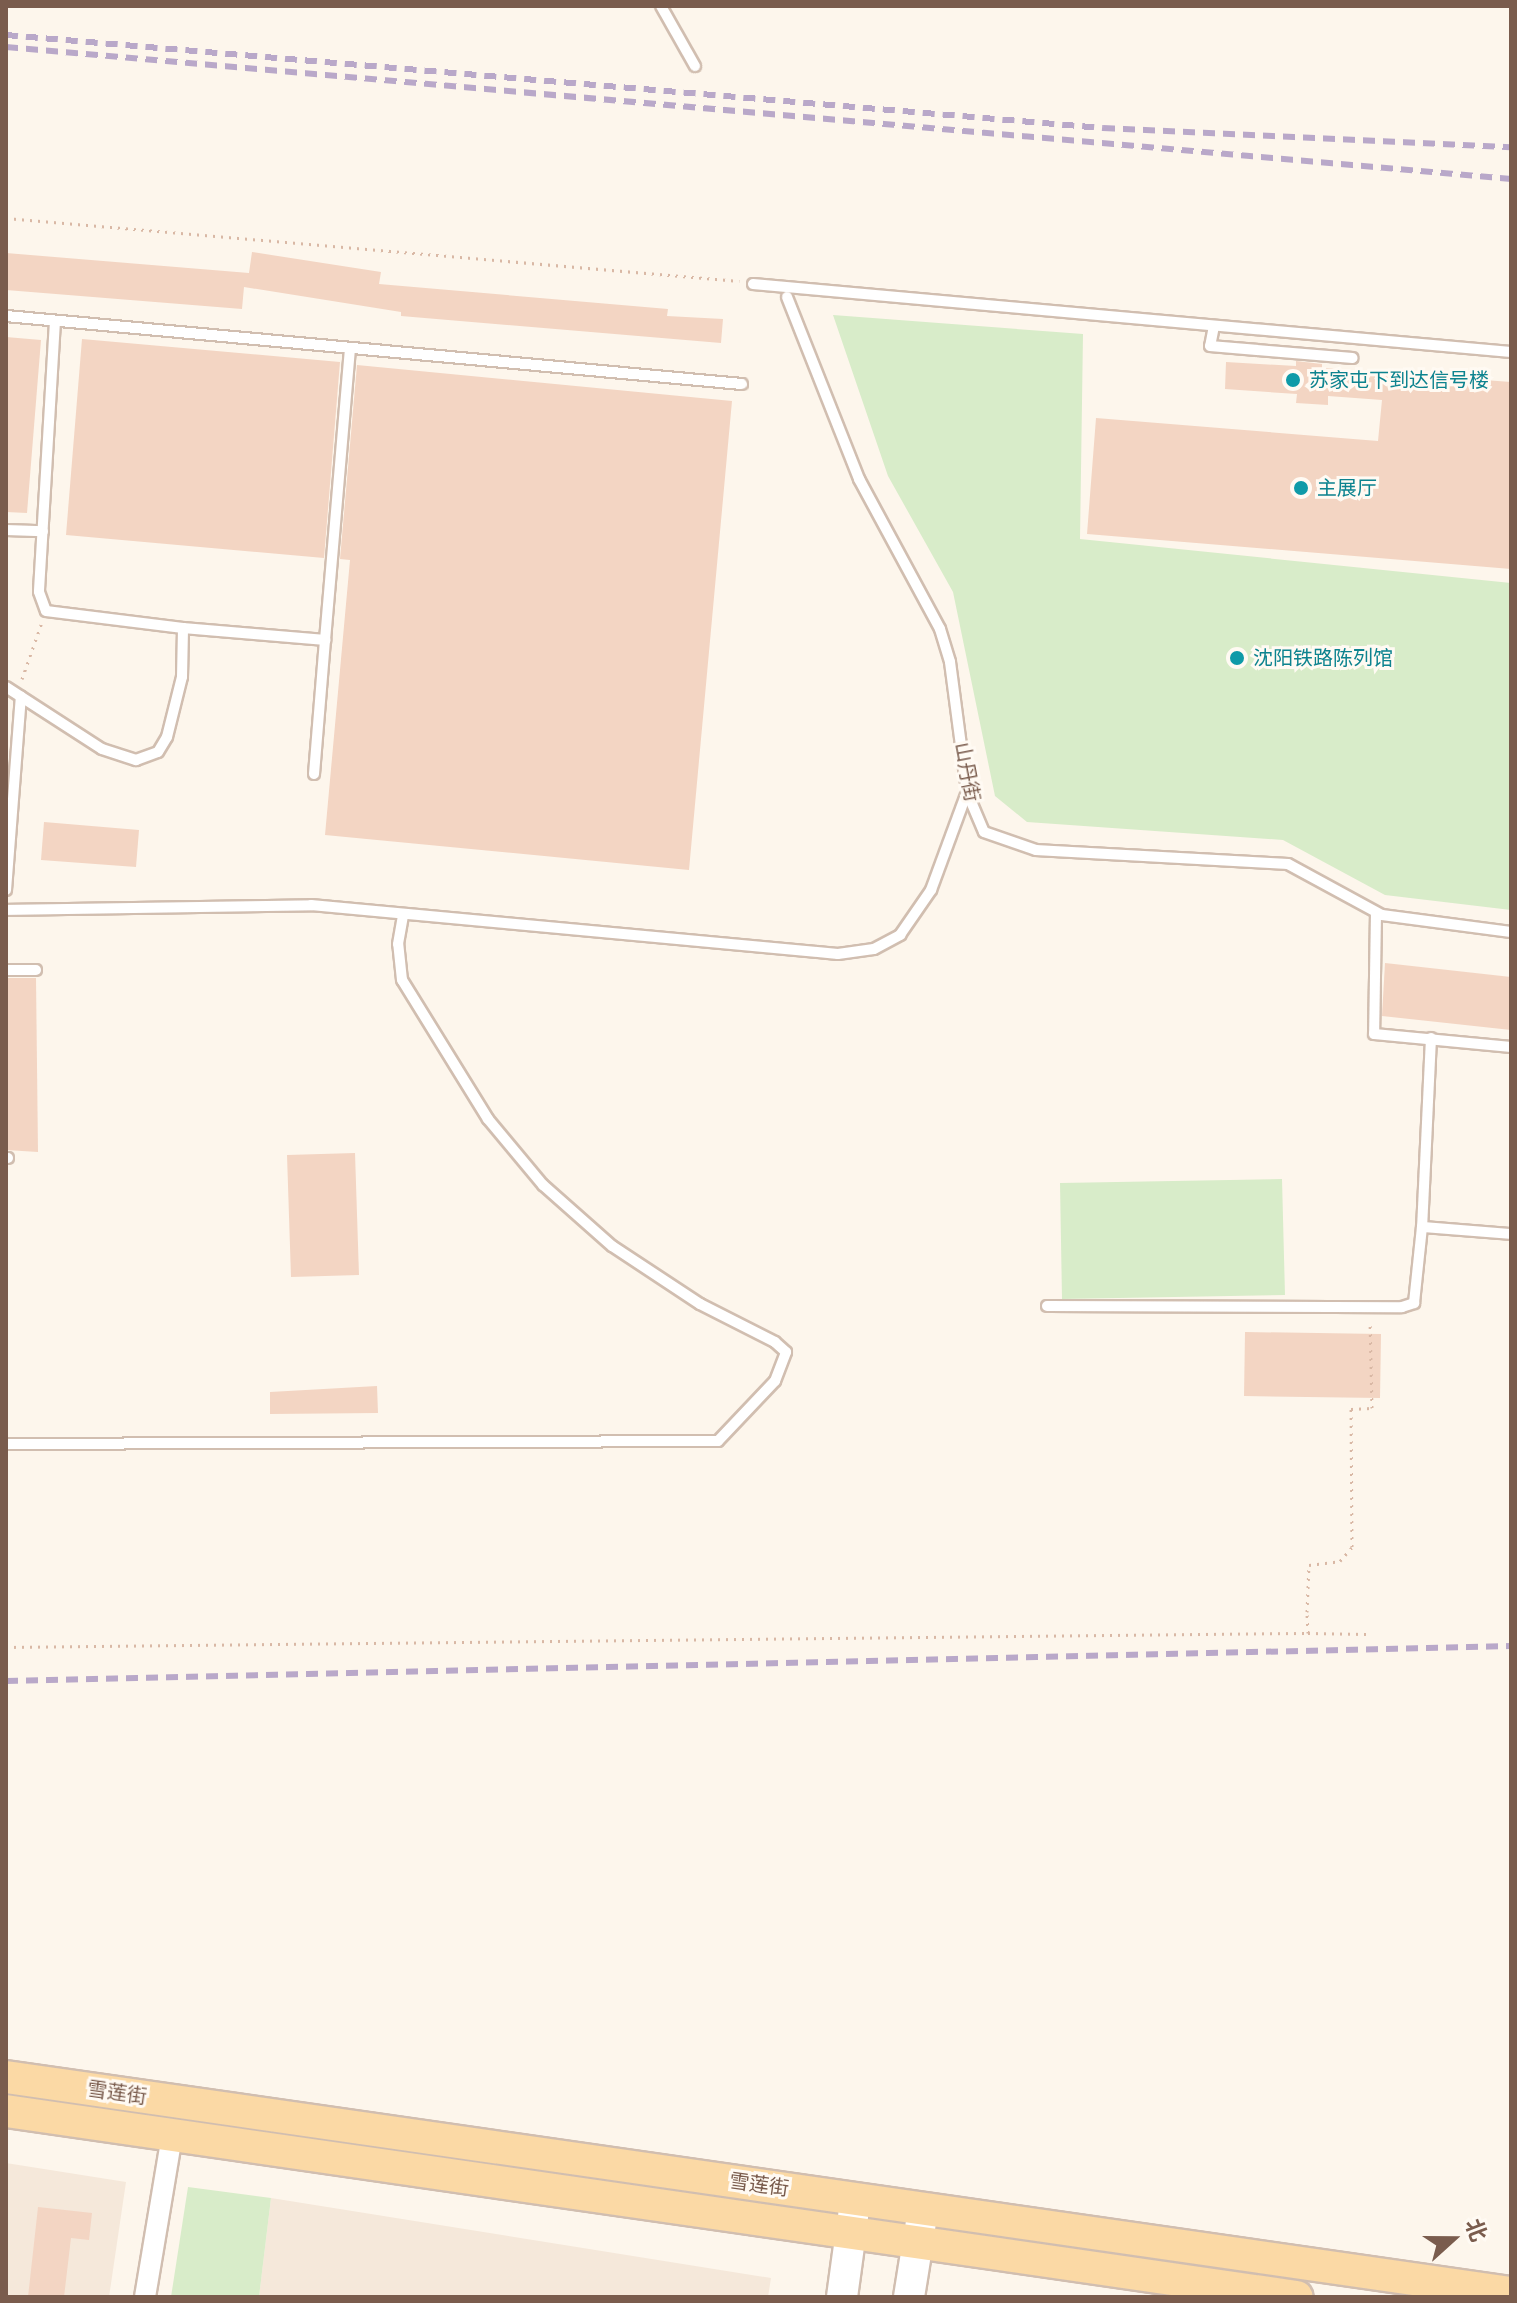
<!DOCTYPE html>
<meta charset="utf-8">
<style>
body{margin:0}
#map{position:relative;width:1517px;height:2303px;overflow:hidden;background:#fdf6ec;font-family:Signika,"Noto Sans SC",sans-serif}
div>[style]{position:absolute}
.residential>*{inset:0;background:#f5e8da}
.green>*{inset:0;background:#d8ecc9}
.building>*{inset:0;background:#f3d5c3}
.path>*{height:3px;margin-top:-1.5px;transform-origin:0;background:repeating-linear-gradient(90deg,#d9b8a5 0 2px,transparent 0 8px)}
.roads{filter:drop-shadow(2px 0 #d1beb0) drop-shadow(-2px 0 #d1beb0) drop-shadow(0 2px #d1beb0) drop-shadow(0 -2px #d1beb0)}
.service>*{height:10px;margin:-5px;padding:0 5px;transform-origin:5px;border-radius:5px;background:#fff}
.minor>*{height:20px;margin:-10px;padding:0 10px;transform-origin:10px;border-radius:10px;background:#fff}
.secondary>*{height:30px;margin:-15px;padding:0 15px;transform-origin:15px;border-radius:15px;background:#fff}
.primary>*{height:32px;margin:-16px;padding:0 16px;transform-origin:16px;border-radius:16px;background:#fbd9a5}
.rail>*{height:6px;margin-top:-3px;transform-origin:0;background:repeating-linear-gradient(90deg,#b9a8c9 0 12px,transparent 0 20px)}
.dots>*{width:22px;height:22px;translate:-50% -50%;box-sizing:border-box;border:4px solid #fffaf3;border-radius:50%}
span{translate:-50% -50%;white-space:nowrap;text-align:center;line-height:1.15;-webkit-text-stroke:6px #fffaf3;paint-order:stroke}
.culture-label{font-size:20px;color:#0d838f}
.left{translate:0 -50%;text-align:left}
.street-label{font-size:20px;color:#7a5c4d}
.frame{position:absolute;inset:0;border:8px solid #7a5c4d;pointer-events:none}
.north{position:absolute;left:1413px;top:2199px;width:80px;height:80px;-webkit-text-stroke:6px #fffaf3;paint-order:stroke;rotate:69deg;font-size:22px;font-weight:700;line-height:32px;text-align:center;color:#7a5c4d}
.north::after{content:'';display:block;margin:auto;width:28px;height:36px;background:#7a5c4d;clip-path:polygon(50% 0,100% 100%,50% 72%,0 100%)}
</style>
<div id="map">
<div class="residential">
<div style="clip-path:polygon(6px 2163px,126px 2182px,109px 2297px,6px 2297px)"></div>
<div style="clip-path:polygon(271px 2198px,771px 2278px,768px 2297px,259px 2297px)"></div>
</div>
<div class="green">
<div style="clip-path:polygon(833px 315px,1083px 334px,1080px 539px,1511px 583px,1511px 910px,1385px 895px,1283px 840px,1027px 822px,995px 796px,953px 592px,888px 476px)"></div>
<div style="clip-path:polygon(1282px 1179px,1285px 1295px,1062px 1299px,1060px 1183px)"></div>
<div style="clip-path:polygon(188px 2187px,271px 2198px,259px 2297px,171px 2297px)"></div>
</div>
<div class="building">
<div style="clip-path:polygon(252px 252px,381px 272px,379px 284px,668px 309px,667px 316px,723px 319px,721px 343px,401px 316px,401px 312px,244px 287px,242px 309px,6px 290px,6px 253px,249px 273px)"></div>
<div style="clip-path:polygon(6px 337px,41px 340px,27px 513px,6px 512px)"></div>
<div style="clip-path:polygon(82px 339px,340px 362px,324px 558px,66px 535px)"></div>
<div style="clip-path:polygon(1296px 361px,1322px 364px,1322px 368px,1511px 382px,1511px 569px,1087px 534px,1096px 418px,1378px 441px,1382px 400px,1328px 396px,1328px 405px,1296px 403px,1297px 394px,1225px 389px,1226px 362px,1296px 366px)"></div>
<div style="clip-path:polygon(357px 365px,732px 401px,689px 870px,325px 835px,350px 560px,340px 559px)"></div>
<div style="clip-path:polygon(44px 822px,139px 830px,136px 867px,41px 860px)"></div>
<div style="clip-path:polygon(1385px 963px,1511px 977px,1511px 1030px,1382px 1016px)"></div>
<div style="clip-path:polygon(6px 978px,36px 978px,38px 1152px,6px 1150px)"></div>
<div style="clip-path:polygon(355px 1153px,359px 1275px,291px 1277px,287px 1155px)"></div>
<div style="clip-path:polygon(1245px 1332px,1381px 1334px,1380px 1398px,1244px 1396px)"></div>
<div style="clip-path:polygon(377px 1386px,378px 1413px,270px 1414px,270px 1392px)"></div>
<div style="clip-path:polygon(38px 2207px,92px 2213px,89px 2240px,71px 2238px,64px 2297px,28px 2297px)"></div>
</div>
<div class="path">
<div style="left:6px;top:218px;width:736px;rotate:4.91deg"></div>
<div style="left:22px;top:679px;width:60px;rotate:-70.7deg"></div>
<div style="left:1366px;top:1634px;width:58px;rotate:-179deg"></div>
<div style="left:1308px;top:1633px;width:21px;rotate:-93deg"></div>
<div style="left:1307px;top:1612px;width:47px;rotate:-87.6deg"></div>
<div style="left:1309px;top:1565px;width:31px;rotate:-7deg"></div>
<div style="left:1340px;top:1561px;width:18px;rotate:-49deg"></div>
<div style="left:1352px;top:1547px;width:138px;rotate:-90.4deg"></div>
<div style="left:1351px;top:1409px;width:21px;rotate:-3deg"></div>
<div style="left:1372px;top:1408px;width:85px;rotate:-91.3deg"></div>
<div style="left:6px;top:1647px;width:1302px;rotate:-0.62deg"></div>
</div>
<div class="roads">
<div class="service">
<div style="left:661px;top:6px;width:69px;rotate:60.5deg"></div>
<div style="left:753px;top:284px;width:761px;rotate:5.13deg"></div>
<div style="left:787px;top:297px;width:196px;rotate:68.4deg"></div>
<div style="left:859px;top:479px;width:170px;rotate:61.6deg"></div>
<div style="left:940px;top:629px;width:34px;rotate:73deg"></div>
<div style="left:950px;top:662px;width:131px;rotate:82.5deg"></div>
<div style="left:967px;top:792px;width:43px;rotate:67deg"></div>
<div style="left:984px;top:832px;width:55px;rotate:19.1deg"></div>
<div style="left:1036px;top:850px;width:252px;rotate:3.2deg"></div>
<div style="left:1288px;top:864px;width:107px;rotate:28.5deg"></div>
<div style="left:1382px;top:915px;width:130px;rotate:7.5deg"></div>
<div style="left:6px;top:316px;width:739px;rotate:5.28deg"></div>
<div style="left:55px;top:321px;width:271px;rotate:93.4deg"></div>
<div style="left:39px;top:592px;width:20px;rotate:70deg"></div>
<div style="left:46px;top:611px;width:138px;rotate:7.1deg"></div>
<div style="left:183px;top:628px;width:143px;rotate:4.8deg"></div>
<div style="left:325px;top:640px;width:293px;rotate:-85.1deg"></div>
<div style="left:1214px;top:326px;width:20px;rotate:101deg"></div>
<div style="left:1210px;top:346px;width:143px;rotate:4.8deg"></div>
<div style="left:6px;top:530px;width:37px;rotate:2deg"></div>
<div style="left:6px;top:687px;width:114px;rotate:32.9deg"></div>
<div style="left:102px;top:749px;width:36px;rotate:18deg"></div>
<div style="left:136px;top:760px;width:23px;rotate:-20deg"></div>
<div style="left:158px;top:752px;width:17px;rotate:-59deg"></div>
<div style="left:167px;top:737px;width:62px;rotate:-76deg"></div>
<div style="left:182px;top:677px;width:49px;rotate:-88.8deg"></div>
<div style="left:314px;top:774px;width:134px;rotate:-85.3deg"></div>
<div style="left:6px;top:890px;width:194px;rotate:-85.6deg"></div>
<div style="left:6px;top:910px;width:305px;rotate:-0.9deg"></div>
<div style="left:311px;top:905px;width:529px;rotate:5.31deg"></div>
<div style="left:838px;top:954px;width:36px;rotate:-8deg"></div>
<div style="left:874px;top:949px;width:30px;rotate:-28deg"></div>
<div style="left:900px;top:935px;width:55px;rotate:-55.4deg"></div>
<div style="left:931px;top:890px;width:104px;rotate:-69.8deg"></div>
<div style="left:1376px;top:913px;width:121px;rotate:90.9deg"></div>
<div style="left:1374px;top:1034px;width:138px;rotate:5.4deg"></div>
<div style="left:6px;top:970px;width:30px"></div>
<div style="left:1431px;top:1038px;width:189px;rotate:92.7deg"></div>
<div style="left:1422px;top:1227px;width:89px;rotate:4.5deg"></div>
<div style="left:6px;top:1158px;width:2px"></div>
<div style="left:1047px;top:1306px;width:355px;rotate:0.2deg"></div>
<div style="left:1402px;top:1307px;width:13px;rotate:-18deg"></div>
<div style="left:1414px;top:1303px;width:76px;rotate:-84deg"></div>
<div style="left:6px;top:1444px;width:712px;rotate:-0.24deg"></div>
<div style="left:718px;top:1441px;width:83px;rotate:-46.5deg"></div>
<div style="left:775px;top:1381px;width:31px;rotate:-69deg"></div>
<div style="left:786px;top:1352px;width:15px;rotate:-138deg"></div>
<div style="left:775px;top:1342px;width:84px;rotate:-153.1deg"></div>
<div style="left:700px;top:1304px;width:105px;rotate:-146.6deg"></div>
<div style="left:612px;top:1246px;width:92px;rotate:-138.5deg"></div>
<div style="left:543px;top:1185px;width:86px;rotate:-129.8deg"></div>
<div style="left:488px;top:1119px;width:163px;rotate:-121.7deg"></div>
<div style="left:402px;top:980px;width:36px;rotate:-96deg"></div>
<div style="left:398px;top:944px;width:27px;rotate:-80deg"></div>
</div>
<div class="minor">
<div style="left:145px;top:2297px;width:164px;rotate:-80.5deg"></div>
</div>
<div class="secondary">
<div style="left:842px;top:2297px;width:89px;rotate:-82.2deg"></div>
<div style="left:909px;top:2297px;width:88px;rotate:-80.9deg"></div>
</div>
<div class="primary">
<div style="left:6px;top:2077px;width:1520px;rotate:8.17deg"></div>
<div style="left:6px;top:2111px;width:1304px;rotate:8.2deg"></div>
</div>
</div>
<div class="rail">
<div style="left:6px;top:35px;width:1101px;rotate:4.85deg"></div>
<div style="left:1103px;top:128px;width:408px;rotate:2.7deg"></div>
<div style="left:6px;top:47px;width:1511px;rotate:5.01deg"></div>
<div style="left:6px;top:1681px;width:1505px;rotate:-1.33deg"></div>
</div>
<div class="dots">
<div style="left:1293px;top:380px;background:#0f9aa8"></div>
<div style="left:1301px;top:488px;background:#0f9aa8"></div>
<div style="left:1237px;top:658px;background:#0f9aa8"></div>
</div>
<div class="culture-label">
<span class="left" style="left:1309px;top:380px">苏家屯下到达信号楼</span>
<span class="left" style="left:1317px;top:488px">主展厅</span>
<span class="left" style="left:1253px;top:658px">沈阳铁路陈列馆</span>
</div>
<div class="street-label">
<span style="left:967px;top:772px;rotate:79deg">山丹街</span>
<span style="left:117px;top:2093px;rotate:8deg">雪莲街</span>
<span style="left:759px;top:2185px;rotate:8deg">雪莲街</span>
</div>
<div class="frame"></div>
<div class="north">北</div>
</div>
